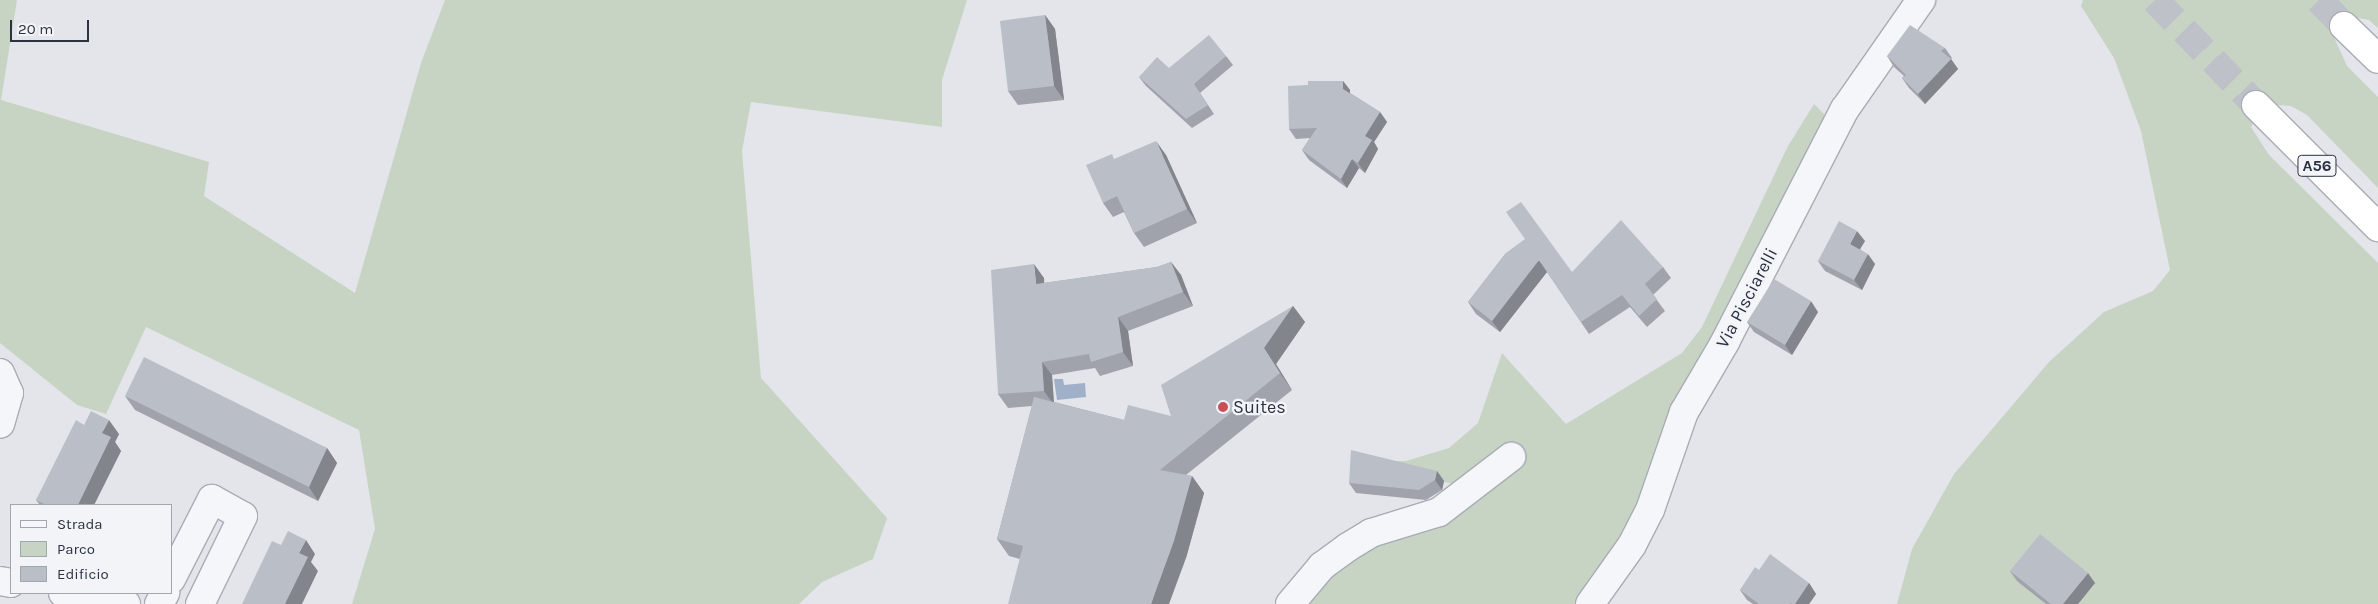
<!DOCTYPE html>
<style>
body{margin:0}
#map{position:relative;width:2378px;height:604px;overflow:hidden;background:#e3e5ea;font-family:Karla,sans-serif}
div>[style]{position:absolute}
.green>*{inset:0;background:#c7d4c4}
.water>*{inset:0;background:#a0b0c8}
.highway-tunnel>*{height:28px;margin-top:-14px;transform-origin:0;background:repeating-linear-gradient(90deg,#bec1c8 0 28px,transparent 0 42px)}
.roads{filter:drop-shadow(1px 0 #a8acb4) drop-shadow(-1px 0 #a8acb4) drop-shadow(0 1px #a8acb4) drop-shadow(0 -1px #a8acb4)}
.minor>*{height:28px;margin:-14px;padding:0 14px;transform-origin:14px;border-radius:14px;background:#f5f6f9}
.highway>*{height:28px;margin:-14px;padding:0 14px;transform-origin:14px;border-radius:14px;background:#fff}
.wall>*{inset:0;background:#a0a3ab}
.shaded-wall>*{inset:0;background:#82858b}
.building>*{inset:0;background:#babec7}
.dots>*{width:14px;height:14px;translate:-50% -50%;box-sizing:border-box;border:2px solid #f2f4f8;border-radius:50%}
span{translate:-50% -50%;white-space:nowrap;text-align:center;line-height:1.15;-webkit-text-stroke:4.5px #f2f4f8;paint-order:stroke}
.shield-label span{padding:1px 4px;background:#f2f4f8;border:1px solid;border-radius:4px;-webkit-text-stroke-width:0}
.shield-label{font-size:16px;color:#2b3242;font-weight:700}
.street-label{font-size:18px;color:#2b3242}
.poi-label{font-size:18px;color:#2b3242}
.left{translate:0 -50%;text-align:left}
.legend{position:absolute;left:10px;top:504px;width:162px;height:90px;box-sizing:border-box;background:#f2f4f8;border:1px solid #a2a6af;margin:0;padding:6px 9px;list-style:none;font-size:15px;color:#2b3242}
.legend li{display:flex;align-items:center;gap:10px;height:25px}
.legend b{width:25px;border:1px solid #a2a6af}
.scale{position:absolute;left:10px;top:20px;width:79px;height:22px;box-sizing:border-box;border:2px solid #2b3242;border-top:0;padding-left:6px;font-size:15px;line-height:18px;white-space:nowrap;color:#2b3242;-webkit-text-stroke:4px #f2f4f8;paint-order:stroke}
</style>
<div id="map">
<div class="green">
<div style="clip-path:polygon(0 0,17px 0,1px 100px,209px 162px,204px 196px,355px 293px,421px 63px,445px 0,967px 0,942px 80px,942px 127px,751px 102px,742px 151px,761px 378px,887px 518px,873px 559px,822px 582px,799px 604px,352px 604px,375px 529px,359px 430px,146px 327px,106px 414px,77px 405px,0 343px)"></div>
<div style="clip-path:polygon(2083px 0,2378px 0,2378px 28px,2369px 20px,2352px 17px,2333px 35px,2347px 66px,2378px 97px,2378px 188px,2307px 115px,2291px 106px,2266px 104px,2251px 127px,2269px 155px,2378px 263px,2378px 604px,1897px 604px,1912px 549px,1954px 474px,2049px 362px,2104px 312px,2153px 291px,2170px 270px,2141px 131px,2114px 58px,2081px 6px)"></div>
<div style="clip-path:polygon(1814px 104px,1827px 117px,1639px 513px,1581px 604px,1302px 604px,1367px 541px,1473px 489px,1365px 462px,1406px 461px,1449px 448px,1478px 423px,1502px 353px,1566px 424px,1682px 353px,1702px 327px,1788px 146px)"></div>
</div>
<div class="water">
<div style="clip-path:polygon(1054px 379px,1063px 379px,1064px 385px,1085px 383px,1086px 397px,1057px 400px)"></div>
</div>
<div class="highway-tunnel">
<div style="left:2155px;top:0;width:146px;rotate:46.1deg"></div>
<div style="left:2319px;top:0;width:36px;rotate:46deg"></div>
</div>
<div class="roads">
<div class="minor">
<div style="left:0;top:373px;width:22px;rotate:66deg"></div>
<div style="left:9px;top:393px;width:32px;rotate:106deg"></div>
<div style="left:171px;top:579px;width:90px;rotate:-62.9deg"></div>
<div style="left:212px;top:499px;width:35px;rotate:29deg"></div>
<div style="left:243px;top:516px;width:98px;rotate:116deg"></div>
<div style="left:0;top:581px;width:11px;rotate:10deg"></div>
<div style="left:63px;top:593px;width:64px;rotate:9.9deg"></div>
<div style="left:159px;top:604px;width:13px;rotate:-61deg"></div>
<div style="left:1290px;top:604px;width:50px;rotate:-49.9deg"></div>
<div style="left:1322px;top:566px;width:32px;rotate:-36deg"></div>
<div style="left:1348px;top:547px;width:27px;rotate:-31deg"></div>
<div style="left:1371px;top:533px;width:71px;rotate:-17.2deg"></div>
<div style="left:1439px;top:512px;width:91px;rotate:-37.4deg"></div>
<div style="left:1590px;top:604px;width:72px;rotate:-54.6deg"></div>
<div style="left:1632px;top:545px;width:39px;rotate:-63deg"></div>
<div style="left:1650px;top:510px;width:104px;rotate:-70.9deg"></div>
<div style="left:1684px;top:412px;width:81px;rotate:-59.6deg"></div>
<div style="left:1725px;top:342px;width:262px;rotate:-62.8deg"></div>
<div style="left:1845px;top:109px;width:133px;rotate:-55.1deg"></div>
</div>
<div class="highway">
<div style="left:2344px;top:26px;width:47px;rotate:44.1deg"></div>
<div style="left:2256px;top:105px;width:173px;rotate:45deg"></div>
</div>
</div>
<div class="wall">
<div style="clip-path:polygon(1045px 15px,1055px 29px,1064px 100px,1018px 105px,1008px 91px)"></div>
<div style="clip-path:polygon(1945px 48px,1952px 58px,1951px 59px,1958px 69px,1925px 104px,1909px 88px,1902px 78px,1904px 76px,1894px 67px,1887px 56px)"></div>
<div style="clip-path:polygon(1226px 56px,1233px 65px,1200px 93px,1214px 114px,1192px 128px,1146px 86px,1139px 77px,1169px 68px)"></div>
<div style="clip-path:polygon(1343px 81px,1350px 90px,1350px 93px,1380px 112px,1387px 122px,1374px 142px,1378px 149px,1365px 173px,1359px 168px,1347px 188px,1309px 160px,1302px 150px,1310px 138px,1296px 139px,1289px 129px,1308px 85px)"></div>
<div style="clip-path:polygon(1166px 155px,1197px 223px,1144px 247px,1134px 233px,1124px 212px,1113px 217px,1103px 203px,1116px 159px)"></div>
<div style="clip-path:polygon(1865px 241px,1860px 249px,1875px 264px,1862px 290px,1825px 271px,1818px 261px)"></div>
<div style="clip-path:polygon(1506px 253px,1572px 272px,1663px 267px,1671px 278px,1653px 295px,1665px 311px,1647px 327px,1630px 307px,1589px 334px,1547px 272px,1500px 332px,1476px 314px,1468px 302px)"></div>
<div style="clip-path:polygon(1171px 262px,1181px 275px,1193px 306px,1128px 331px,1133px 366px,1100px 376px,1095px 368px,1052px 375px,1054px 402px,1124px 420px,1171px 416px,1293px 306px,1305px 322px,1276px 364px,1292px 390px,1186px 475px,1192px 476px,1204px 493px,1186px 558px,1020px 559px,1009px 556px,997px 539px,1032px 406px,1008px 408px,998px 394px,1044px 278px,1044px 283px,1157px 267px)"></div>
<div style="clip-path:polygon(1818px 312px,1792px 355px,1754px 332px,1747px 322px)"></div>
<div style="clip-path:polygon(125px 396px,327px 448px,337px 463px,318px 501px,135px 410px)"></div>
<div style="clip-path:polygon(84px 425px,119px 434px,115px 442px,121px 451px,94px 505px,40px 505px,36px 500px)"></div>
<div style="clip-path:polygon(1437px 471px,1444px 481px,1442px 490px,1426px 500px,1356px 493px,1349px 483px)"></div>
<div style="clip-path:polygon(1759px 570px,1809px 583px,1816px 594px,1809px 604px,1753px 604px,1747px 600px,1740px 590px)"></div>
<div style="clip-path:polygon(2010px 571px,2095px 583px,2078px 604px,2046px 604px,2017px 581px)"></div>
</div>
<div class="shaded-wall">
<div style="clip-path:polygon(1045px 15px,1055px 29px,1064px 100px,1054px 86px)"></div>
<div style="clip-path:polygon(1951px 59px,1958px 69px,1925px 104px,1918px 94px)"></div>
<div style="clip-path:polygon(1343px 81px,1350px 90px,1350px 99px,1343px 89px)"></div>
<div style="clip-path:polygon(1380px 112px,1387px 122px,1374px 142px,1378px 149px,1365px 173px,1358px 163px,1365px 136px)"></div>
<div style="clip-path:polygon(1156px 141px,1166px 155px,1197px 223px,1187px 209px)"></div>
<div style="clip-path:polygon(1352px 159px,1359px 168px,1347px 188px,1341px 179px)"></div>
<div style="clip-path:polygon(1857px 231px,1865px 241px,1857px 254px,1850px 244px)"></div>
<div style="clip-path:polygon(1868px 254px,1875px 264px,1862px 290px,1854px 280px)"></div>
<div style="clip-path:polygon(1539px 260px,1547px 272px,1500px 332px,1492px 321px)"></div>
<div style="clip-path:polygon(1171px 262px,1181px 275px,1193px 306px,1183px 292px)"></div>
<div style="clip-path:polygon(1034px 264px,1044px 278px,1045px 298px,1036px 284px)"></div>
<div style="clip-path:polygon(1811px 301px,1818px 312px,1792px 355px,1785px 345px)"></div>
<div style="clip-path:polygon(1293px 306px,1305px 322px,1276px 364px,1292px 390px,1280px 373px,1264px 348px)"></div>
<div style="clip-path:polygon(1118px 317px,1128px 331px,1133px 366px,1123px 352px)"></div>
<div style="clip-path:polygon(1042px 362px,1052px 375px,1054px 405px,1044px 391px)"></div>
<div style="clip-path:polygon(109px 420px,119px 434px,115px 442px,121px 451px,94px 505px,78px 505px,102px 433px)"></div>
<div style="clip-path:polygon(327px 448px,337px 463px,318px 501px,309px 487px)"></div>
<div style="clip-path:polygon(1437px 471px,1444px 481px,1442px 490px,1435px 480px)"></div>
<div style="clip-path:polygon(1192px 476px,1204px 493px,1186px 558px,1169px 604px,1151px 604px)"></div>
<div style="clip-path:polygon(306px 540px,315px 554px,311px 562px,318px 571px,302px 604px,285px 604px,299px 553px)"></div>
<div style="clip-path:polygon(2088px 573px,2095px 583px,2078px 604px,2063px 604px)"></div>
<div style="clip-path:polygon(1809px 583px,1816px 594px,1809px 604px,1795px 604px)"></div>
</div>
<div class="building">
<div style="clip-path:polygon(1045px 15px,1054px 86px,1008px 91px,1000px 21px)"></div>
<div style="clip-path:polygon(1910px 25px,1945px 48px,1941px 51px,1951px 59px,1918px 94px,1902px 78px,1906px 75px,1887px 56px)"></div>
<div style="clip-path:polygon(1209px 35px,1226px 56px,1194px 84px,1208px 105px,1186px 119px,1139px 77px,1157px 57px,1169px 68px)"></div>
<div style="clip-path:polygon(1308px 81px,1343px 81px,1343px 89px,1380px 112px,1365px 136px,1372px 140px,1358px 163px,1352px 159px,1341px 179px,1302px 150px,1317px 128px,1289px 129px,1288px 86px,1308px 85px)"></div>
<div style="clip-path:polygon(1156px 141px,1187px 209px,1134px 233px,1117px 196px,1103px 203px,1086px 165px,1112px 154px,1114px 159px)"></div>
<div style="clip-path:polygon(1521px 202px,1572px 272px,1621px 220px,1663px 267px,1645px 284px,1657px 299px,1639px 316px,1622px 295px,1581px 322px,1539px 260px,1492px 321px,1468px 302px,1506px 253px,1525px 239px,1506px 212px)"></div>
<div style="clip-path:polygon(1839px 221px,1857px 231px,1850px 244px,1868px 254px,1854px 280px,1818px 261px)"></div>
<div style="clip-path:polygon(1171px 262px,1183px 292px,1118px 317px,1123px 352px,1091px 362px,1089px 354px,1042px 362px,1044px 391px,998px 394px,991px 270px,1034px 264px,1036px 284px,1157px 267px)"></div>
<div style="clip-path:polygon(1774px 279px,1811px 301px,1785px 345px,1747px 322px)"></div>
<div style="clip-path:polygon(1293px 306px,1264px 348px,1280px 373px,1160px 470px,1192px 476px,1174px 541px,1151px 604px,1008px 604px,1023px 546px,997px 539px,1034px 397px,1124px 420px,1128px 405px,1171px 416px,1161px 385px)"></div>
<div style="clip-path:polygon(144px 357px,327px 448px,309px 487px,125px 396px)"></div>
<div style="clip-path:polygon(91px 411px,109px 420px,102px 433px,111px 437px,78px 505px,46px 505px,36px 500px,76px 420px,84px 425px)"></div>
<div style="clip-path:polygon(1351px 450px,1437px 471px,1435px 480px,1419px 490px,1349px 483px)"></div>
<div style="clip-path:polygon(288px 531px,306px 540px,299px 553px,308px 557px,285px 604px,242px 604px,272px 541px,281px 545px)"></div>
<div style="clip-path:polygon(2040px 534px,2088px 573px,2063px 604px,2051px 604px,2010px 571px)"></div>
<div style="clip-path:polygon(1770px 554px,1809px 583px,1795px 604px,1792px 604px,1791px 603px,1790px 604px,1759px 604px,1740px 590px,1755px 567px,1759px 570px)"></div>
</div>
<div class="dots">
<div style="left:1223px;top:407px;background:#c94e57"></div>
</div>
<div class="shield-label">
<span style="left:2317px;top:166px">A56</span>
</div>
<div class="street-label">
<span style="left:1747px;top:298px;rotate:-62deg">Via Pisciarelli</span>
</div>
<div class="poi-label">
<span class="left" style="left:1233px;top:407px">Suites</span>
</div>
<ul class="legend">
<li><b style="height:6px;background:#f5f6f9"></b>Strada</li>
<li><b style="height:14px;background:#c7d4c4"></b>Parco</li>
<li><b style="height:14px;background:#babec7"></b>Edificio</li>
</ul>
<div class="scale">20 m</div>
</div>
